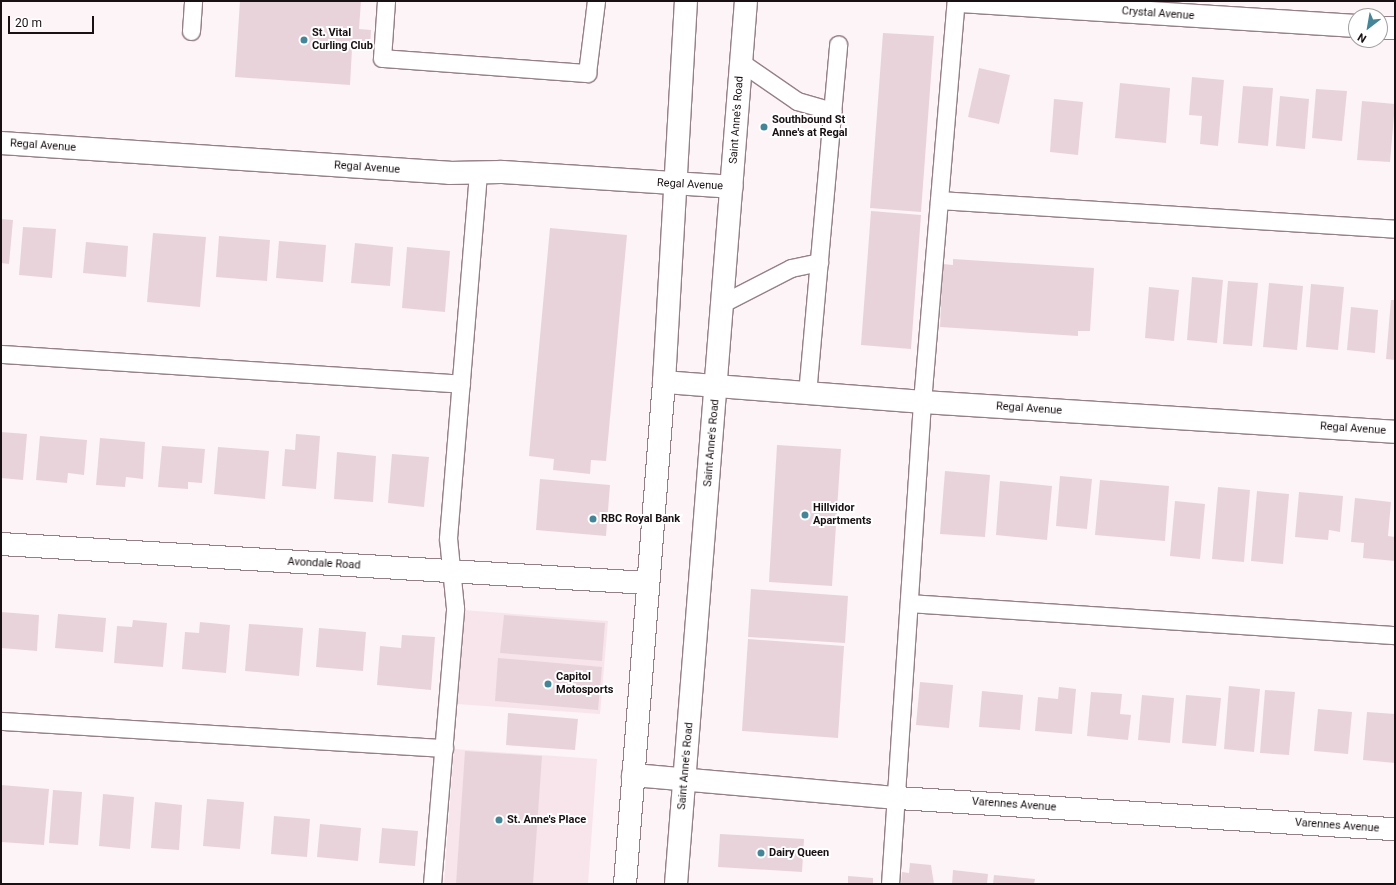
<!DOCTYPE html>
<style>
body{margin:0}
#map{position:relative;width:1396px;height:885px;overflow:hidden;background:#fdf4f7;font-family:Roboto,sans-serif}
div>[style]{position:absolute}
.built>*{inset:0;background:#f7e5eb}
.building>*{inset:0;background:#e9d3da}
.roads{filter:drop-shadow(1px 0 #958087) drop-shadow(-1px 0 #958087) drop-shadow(0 1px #958087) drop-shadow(0 -1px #958087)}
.service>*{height:17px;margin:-8.5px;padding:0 8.5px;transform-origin:8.5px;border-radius:8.5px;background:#fff}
.minor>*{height:22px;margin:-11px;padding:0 11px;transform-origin:11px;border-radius:11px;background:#fff}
.trunk>*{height:22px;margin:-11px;padding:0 11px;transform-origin:11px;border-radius:11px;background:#fff}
.dots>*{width:11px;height:11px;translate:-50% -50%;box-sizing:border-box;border:2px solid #fff;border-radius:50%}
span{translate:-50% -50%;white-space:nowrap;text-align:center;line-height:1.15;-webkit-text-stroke:4px #fff;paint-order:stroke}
.street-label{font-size:11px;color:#181013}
.poi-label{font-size:11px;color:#181013;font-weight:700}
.left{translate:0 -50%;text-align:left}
.frame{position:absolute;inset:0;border:2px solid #181013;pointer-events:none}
.north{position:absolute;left:1348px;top:8px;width:40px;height:40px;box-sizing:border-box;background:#fff;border:1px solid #a39fa1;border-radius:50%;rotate:211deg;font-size:11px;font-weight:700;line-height:16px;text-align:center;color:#181013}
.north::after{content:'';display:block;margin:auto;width:14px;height:18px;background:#448598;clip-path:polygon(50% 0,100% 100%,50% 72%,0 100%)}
.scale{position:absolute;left:8px;top:16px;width:86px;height:18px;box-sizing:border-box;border:2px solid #181013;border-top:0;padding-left:5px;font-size:12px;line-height:14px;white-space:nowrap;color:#181013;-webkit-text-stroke:3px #fff;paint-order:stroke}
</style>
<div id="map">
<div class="built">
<div style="clip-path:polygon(463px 610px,608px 621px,600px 714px,457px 704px)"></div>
<div style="clip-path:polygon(454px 749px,597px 759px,588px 884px,444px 884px)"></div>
</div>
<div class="building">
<div style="clip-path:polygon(240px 1px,361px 1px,359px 29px,371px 30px,370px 50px,352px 49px,350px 85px,235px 77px)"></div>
<div style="clip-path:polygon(883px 33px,934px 36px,921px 212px,870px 208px)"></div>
<div style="clip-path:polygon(979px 68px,1010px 75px,999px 124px,968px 117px)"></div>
<div style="clip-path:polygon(1192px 77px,1224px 80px,1218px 146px,1200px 144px,1202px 116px,1189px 115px)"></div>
<div style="clip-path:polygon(1120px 83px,1170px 88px,1166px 143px,1115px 138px)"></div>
<div style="clip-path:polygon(1243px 86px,1273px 88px,1268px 146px,1238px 143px)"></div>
<div style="clip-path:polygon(1316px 89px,1347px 91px,1342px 141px,1312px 138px)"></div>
<div style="clip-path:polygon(1280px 96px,1309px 99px,1305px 149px,1276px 146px)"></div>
<div style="clip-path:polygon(1054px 99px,1083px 102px,1078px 155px,1050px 152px)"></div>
<div style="clip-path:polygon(1362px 101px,1395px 104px,1390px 162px,1357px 160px)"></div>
<div style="clip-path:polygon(871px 211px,921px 215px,911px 349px,861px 345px)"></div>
<div style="clip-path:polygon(1px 219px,13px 220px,9px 264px,1px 263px)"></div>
<div style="clip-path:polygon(23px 227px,56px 229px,52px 278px,19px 275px)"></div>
<div style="clip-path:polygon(550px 228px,627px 235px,606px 461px,591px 460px,590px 474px,553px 470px,554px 459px,529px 456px)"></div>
<div style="clip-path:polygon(153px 233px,206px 237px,200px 307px,147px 302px)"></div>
<div style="clip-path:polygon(219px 236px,270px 240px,267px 281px,216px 277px)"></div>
<div style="clip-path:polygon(279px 241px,326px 245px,323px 282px,276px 278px)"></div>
<div style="clip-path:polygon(86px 242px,128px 246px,126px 277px,83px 273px)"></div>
<div style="clip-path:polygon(355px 243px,393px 247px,390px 286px,351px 283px)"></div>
<div style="clip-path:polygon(407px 247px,450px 251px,445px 312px,402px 308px)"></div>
<div style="clip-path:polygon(953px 259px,1094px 268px,1090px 331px,1078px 331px,1078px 336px,940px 327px,943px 264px,953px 265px)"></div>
<div style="clip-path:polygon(1192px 277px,1223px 280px,1217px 343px,1187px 340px)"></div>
<div style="clip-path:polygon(1228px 281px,1258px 283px,1252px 346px,1223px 344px)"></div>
<div style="clip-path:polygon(1269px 283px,1303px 286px,1297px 350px,1263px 347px)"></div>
<div style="clip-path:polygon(1311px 284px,1344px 287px,1338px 350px,1306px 347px)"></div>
<div style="clip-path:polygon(1149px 287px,1179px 290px,1174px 341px,1145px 338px)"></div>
<div style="clip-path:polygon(1391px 300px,1395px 300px,1395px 360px,1386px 359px)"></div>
<div style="clip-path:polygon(1351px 307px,1378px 310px,1375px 353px,1347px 350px)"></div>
<div style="clip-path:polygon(1px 432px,27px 434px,23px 480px,1px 478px)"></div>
<div style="clip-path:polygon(296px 434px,320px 436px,316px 489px,282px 486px,285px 449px,295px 450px)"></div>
<div style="clip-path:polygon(40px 436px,87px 440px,84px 475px,68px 473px,67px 483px,36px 480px)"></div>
<div style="clip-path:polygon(100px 438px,145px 442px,143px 479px,126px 477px,125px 487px,96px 485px)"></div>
<div style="clip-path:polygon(777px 445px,841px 449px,832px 586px,769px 582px)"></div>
<div style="clip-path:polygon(162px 446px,205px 449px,202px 483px,188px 482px,188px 489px,158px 487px)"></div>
<div style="clip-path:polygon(218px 447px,269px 451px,265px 499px,214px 494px)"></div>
<div style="clip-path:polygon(337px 452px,376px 456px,373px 502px,334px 499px)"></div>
<div style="clip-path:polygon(392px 454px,429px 457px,424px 507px,388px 503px)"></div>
<div style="clip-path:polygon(945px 471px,990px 475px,985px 537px,940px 534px)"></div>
<div style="clip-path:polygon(1060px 476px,1092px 479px,1087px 529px,1056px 526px)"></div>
<div style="clip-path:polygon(540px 479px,610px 485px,606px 536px,536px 530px)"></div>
<div style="clip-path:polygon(1100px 480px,1169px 486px,1165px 541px,1095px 535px)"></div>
<div style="clip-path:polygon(1000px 481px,1052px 486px,1047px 540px,996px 535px)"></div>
<div style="clip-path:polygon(1218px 487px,1250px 490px,1244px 562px,1212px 559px)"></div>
<div style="clip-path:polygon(1257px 491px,1289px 494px,1283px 564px,1251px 561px)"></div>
<div style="clip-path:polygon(1299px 492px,1343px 496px,1340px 532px,1329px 530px,1328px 540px,1295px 537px)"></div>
<div style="clip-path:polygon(1355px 498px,1391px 502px,1388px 536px,1395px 537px,1395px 561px,1363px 558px,1364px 543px,1351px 542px)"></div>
<div style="clip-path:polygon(1175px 501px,1205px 504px,1200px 559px,1170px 556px)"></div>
<div style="clip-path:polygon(751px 589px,848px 596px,845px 643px,748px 637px)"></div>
<div style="clip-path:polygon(1px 612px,39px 615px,37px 651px,1px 648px)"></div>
<div style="clip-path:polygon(58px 614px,106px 618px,103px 652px,55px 648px)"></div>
<div style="clip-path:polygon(504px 615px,605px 623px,602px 661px,500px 653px)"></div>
<div style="clip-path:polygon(133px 620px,167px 623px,163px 667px,114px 663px,117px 626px,132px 627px)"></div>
<div style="clip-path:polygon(200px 622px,230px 625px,226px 673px,182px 669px,185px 632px,199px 633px)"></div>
<div style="clip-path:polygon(249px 624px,303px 628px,299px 676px,245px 671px)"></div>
<div style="clip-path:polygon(319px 628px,366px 632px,363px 671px,316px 667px)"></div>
<div style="clip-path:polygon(402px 635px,435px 637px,431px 690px,377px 685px,380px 646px,401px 648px)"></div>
<div style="clip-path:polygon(748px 639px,844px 646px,838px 738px,742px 731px)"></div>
<div style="clip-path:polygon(498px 658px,602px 667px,598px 710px,495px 701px)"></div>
<div style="clip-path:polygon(920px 682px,953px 685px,949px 728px,916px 725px)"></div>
<div style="clip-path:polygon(1229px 686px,1260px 689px,1254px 752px,1224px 749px)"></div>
<div style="clip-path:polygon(1059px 687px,1076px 689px,1072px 734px,1035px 731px,1038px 697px,1058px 699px)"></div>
<div style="clip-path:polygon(1265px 690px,1295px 692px,1289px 755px,1260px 753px)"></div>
<div style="clip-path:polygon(982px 691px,1023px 695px,1020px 730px,979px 727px)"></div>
<div style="clip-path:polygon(1091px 692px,1122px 694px,1120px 714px,1131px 715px,1128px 740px,1087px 736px)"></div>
<div style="clip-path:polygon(1142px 695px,1174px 698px,1170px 743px,1138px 740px)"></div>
<div style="clip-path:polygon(1186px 695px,1221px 698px,1216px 746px,1182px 743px)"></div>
<div style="clip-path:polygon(1318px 709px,1352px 712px,1348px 754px,1314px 751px)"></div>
<div style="clip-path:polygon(1367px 712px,1395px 714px,1395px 763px,1363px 760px)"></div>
<div style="clip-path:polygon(508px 713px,578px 719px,575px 750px,506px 745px)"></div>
<div style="clip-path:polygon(465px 751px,542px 756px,533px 884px,456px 884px)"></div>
<div style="clip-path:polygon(1px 785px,49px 789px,44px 845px,1px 842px)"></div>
<div style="clip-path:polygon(53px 790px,82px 792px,78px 845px,49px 843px)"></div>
<div style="clip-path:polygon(103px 794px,134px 797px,130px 849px,99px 846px)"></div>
<div style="clip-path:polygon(207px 799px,244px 802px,240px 849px,203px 846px)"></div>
<div style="clip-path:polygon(155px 802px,182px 805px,179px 850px,151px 848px)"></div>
<div style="clip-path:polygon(274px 816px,310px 819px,307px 857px,271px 854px)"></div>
<div style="clip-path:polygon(320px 824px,361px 828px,358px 861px,317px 857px)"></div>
<div style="clip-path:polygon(382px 828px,418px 831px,415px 866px,379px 863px)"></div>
<div style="clip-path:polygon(720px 834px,804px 839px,802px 872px,718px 867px)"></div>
<div style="clip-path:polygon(910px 863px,931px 865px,934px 884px,901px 884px,902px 872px,909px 873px)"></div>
<div style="clip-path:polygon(953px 870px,988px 874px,987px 884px,952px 884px)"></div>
<div style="clip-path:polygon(994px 875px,1035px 879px,1034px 884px,993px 884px)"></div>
<div style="clip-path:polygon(848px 876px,873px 878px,873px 884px,848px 884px)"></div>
</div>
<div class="roads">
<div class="service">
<div style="left:386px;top:1px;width:57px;rotate:94deg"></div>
<div style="left:382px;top:58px;width:206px;rotate:4.2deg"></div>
<div style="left:587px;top:73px;width:73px;rotate:-82.9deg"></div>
<div style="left:191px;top:31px;width:30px;rotate:-86deg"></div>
<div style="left:742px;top:63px;width:67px;rotate:34.6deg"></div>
<div style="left:797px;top:101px;width:37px;rotate:16deg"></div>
<div style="left:939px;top:200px;width:457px;rotate:3.6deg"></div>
<div style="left:723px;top:303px;width:76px;rotate:-27.2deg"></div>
<div style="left:791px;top:268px;width:29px;rotate:-12deg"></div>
<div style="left:1px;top:354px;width:461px;rotate:3.7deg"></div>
<div style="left:807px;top:394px;width:351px;rotate:-84.9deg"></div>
<div style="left:909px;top:603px;width:487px;rotate:3.8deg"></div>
<div style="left:1px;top:721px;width:444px;rotate:3.5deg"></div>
<div style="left:432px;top:884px;width:277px;rotate:-85.2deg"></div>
<div style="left:455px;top:608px;width:70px;rotate:-95.7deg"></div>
<div style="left:448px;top:538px;width:366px;rotate:-85.3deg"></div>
<div style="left:890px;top:884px;width:483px;rotate:-86.2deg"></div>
<div style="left:922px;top:402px;width:402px;rotate:-85.2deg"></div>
</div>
<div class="minor">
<div style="left:960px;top:1px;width:397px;rotate:3.6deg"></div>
<div style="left:1380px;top:28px;width:15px"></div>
<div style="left:1px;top:143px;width:449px;rotate:3.8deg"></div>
<div style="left:449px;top:173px;width:53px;rotate:-1.1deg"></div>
<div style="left:502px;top:172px;width:230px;rotate:3.7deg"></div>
<div style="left:664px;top:382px;width:259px;rotate:4.4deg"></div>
<div style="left:922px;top:402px;width:474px;rotate:3.6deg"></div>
<div style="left:1px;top:544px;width:648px;rotate:3.45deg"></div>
<div style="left:633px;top:775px;width:266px;rotate:5deg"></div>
<div style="left:898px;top:798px;width:498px;rotate:3.6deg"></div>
</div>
<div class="trunk">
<div style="left:625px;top:884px;width:504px;rotate:-85.56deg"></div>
<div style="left:664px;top:382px;width:382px;rotate:-86.7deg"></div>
<div style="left:676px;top:884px;width:886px;rotate:-85.47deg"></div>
</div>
</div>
<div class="dots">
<div style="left:304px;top:40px;background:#448598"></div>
<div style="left:764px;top:127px;background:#448598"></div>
<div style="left:805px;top:515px;background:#448598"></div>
<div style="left:593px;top:519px;background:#448598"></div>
<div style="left:548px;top:684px;background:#448598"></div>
<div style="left:499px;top:820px;background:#448598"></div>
<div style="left:761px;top:853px;background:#448598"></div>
</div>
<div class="street-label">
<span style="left:1158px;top:14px;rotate:4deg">Crystal Avenue</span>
<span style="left:737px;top:120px;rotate:-86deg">Saint Anne's Road</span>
<span style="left:43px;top:146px;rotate:4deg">Regal Avenue</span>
<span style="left:367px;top:168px;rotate:4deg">Regal Avenue</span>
<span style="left:690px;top:185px;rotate:3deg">Regal Avenue</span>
<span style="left:1029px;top:409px;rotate:4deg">Regal Avenue</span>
<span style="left:1353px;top:429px;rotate:4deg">Regal Avenue</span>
<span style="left:712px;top:443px;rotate:-85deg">Saint Anne's Road</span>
<span style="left:324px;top:564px;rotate:3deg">Avondale Road</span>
<span style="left:686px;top:766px;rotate:-85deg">Saint Anne's Road</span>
<span style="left:1014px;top:805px;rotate:4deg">Varennes Avenue</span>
<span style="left:1337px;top:826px;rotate:4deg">Varennes Avenue</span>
</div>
<div class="poi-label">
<span class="left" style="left:312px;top:40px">St. Vital<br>Curling Club</span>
<span class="left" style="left:772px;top:127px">Southbound St<br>Anne's at Regal</span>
<span class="left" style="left:813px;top:515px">Hillvidor<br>Apartments</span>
<span class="left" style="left:601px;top:519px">RBC Royal Bank</span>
<span class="left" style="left:556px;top:684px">Capitol<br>Motosports</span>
<span class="left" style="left:507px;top:820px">St. Anne's Place</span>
<span class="left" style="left:769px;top:853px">Dairy Queen</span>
</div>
<div class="frame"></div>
<div class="north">N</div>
<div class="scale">20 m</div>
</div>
